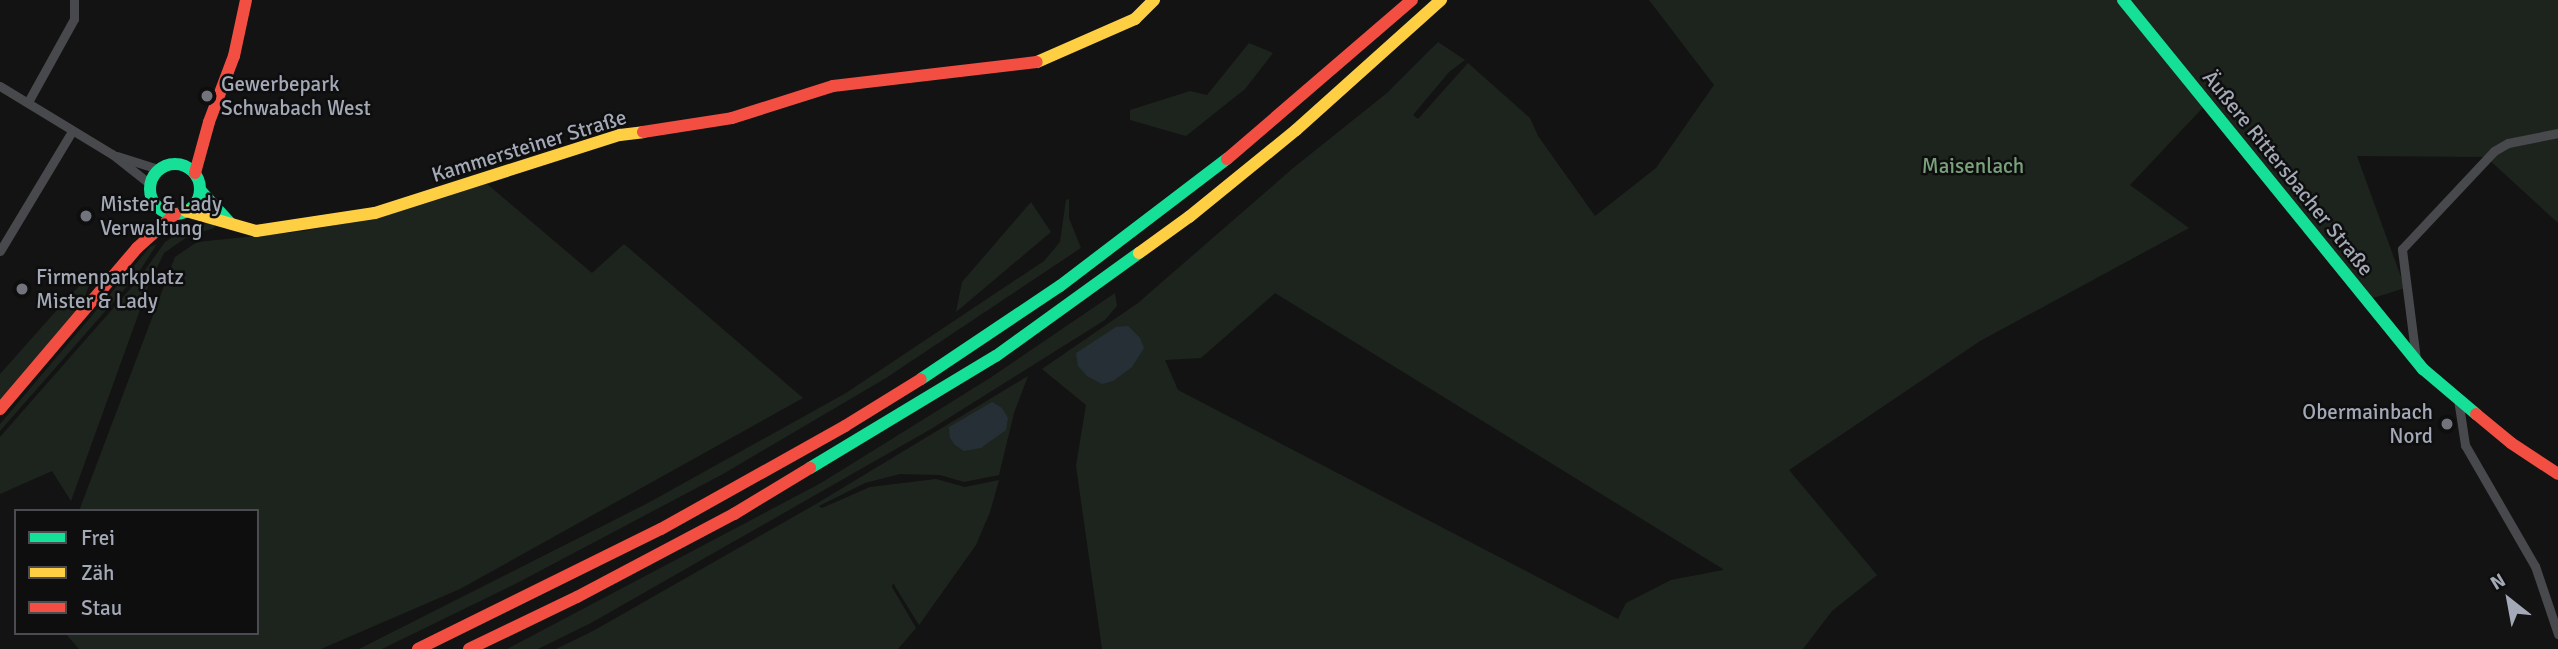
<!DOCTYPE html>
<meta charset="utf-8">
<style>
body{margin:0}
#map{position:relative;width:2558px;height:649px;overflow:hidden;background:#131313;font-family:Signika,sans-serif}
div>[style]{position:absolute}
.green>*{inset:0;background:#1d241d}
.water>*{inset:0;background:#262f36}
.street>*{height:9px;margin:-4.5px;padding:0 4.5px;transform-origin:4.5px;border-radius:4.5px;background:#47494c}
.fast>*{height:12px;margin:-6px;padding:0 6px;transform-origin:6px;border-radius:6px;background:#16e098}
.fast>.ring{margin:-6px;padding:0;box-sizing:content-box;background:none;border:12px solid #16e098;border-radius:50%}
.slow>*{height:12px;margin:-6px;padding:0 6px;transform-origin:6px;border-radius:6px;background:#ffcf43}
.jam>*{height:12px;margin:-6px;padding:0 6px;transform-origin:6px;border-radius:6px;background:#f24e42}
.dots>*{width:19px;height:19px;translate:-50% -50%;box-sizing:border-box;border:4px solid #0e0e0f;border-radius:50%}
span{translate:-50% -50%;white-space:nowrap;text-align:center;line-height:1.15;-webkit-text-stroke:5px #0e0e0f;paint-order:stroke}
.poi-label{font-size:21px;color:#a3a9b6}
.left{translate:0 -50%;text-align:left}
.right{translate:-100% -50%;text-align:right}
.street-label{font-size:21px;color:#a3a9b6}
.park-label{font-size:21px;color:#79a27b}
.legend{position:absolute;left:14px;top:509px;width:245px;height:126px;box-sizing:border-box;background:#0e0e0f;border:2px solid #4a4c52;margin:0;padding:9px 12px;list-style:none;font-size:21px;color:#a3a9b6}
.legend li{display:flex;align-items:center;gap:14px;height:35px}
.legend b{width:35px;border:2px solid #4a4c52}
.north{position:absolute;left:2474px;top:565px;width:70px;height:70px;-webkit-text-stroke:5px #0e0e0f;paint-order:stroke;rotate:329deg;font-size:19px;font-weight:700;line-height:28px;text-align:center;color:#a3a9b6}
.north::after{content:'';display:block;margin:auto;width:24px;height:32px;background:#a3a9b6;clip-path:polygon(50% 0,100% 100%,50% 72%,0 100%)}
</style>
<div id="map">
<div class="green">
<div style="clip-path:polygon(evenodd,1649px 0,2558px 0,2558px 223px,2486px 157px,2357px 156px,2405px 288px,2370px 299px,2211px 99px,2130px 185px,2189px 228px,1980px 341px,1789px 470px,1877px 575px,1832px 611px,1803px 649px,1102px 649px,1076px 466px,1086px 405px,1042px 369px,1138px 303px,1292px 169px,1387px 93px,1438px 42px,1465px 60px,1449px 72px,1413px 115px,1418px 119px,1468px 63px,1530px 118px,1538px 136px,1595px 216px,1656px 168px,1714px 85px,1649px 0,1275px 293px,1723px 569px,1723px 570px,1671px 580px,1626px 603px,1618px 619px,1178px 390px,1165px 360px,1201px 358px,1275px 293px)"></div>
<div style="clip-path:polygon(1249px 43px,1273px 53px,1245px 89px,1186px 136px,1130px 120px,1130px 110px,1190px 91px,1207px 95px)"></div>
<div style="clip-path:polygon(487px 184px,592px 273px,624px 244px,803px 398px,460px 589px,321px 649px,79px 649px,65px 633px,257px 633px,257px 511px,79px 511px,175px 257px,197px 242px,304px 231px,347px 223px)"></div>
<div style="clip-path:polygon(1069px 199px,1069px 218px,1081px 248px,886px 378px,723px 474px,519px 582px,382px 649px,359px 649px,648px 503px,846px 393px,1044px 261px,1060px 242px,1066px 200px)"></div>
<div style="clip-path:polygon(1031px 202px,1051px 232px,956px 312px,962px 282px)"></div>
<div style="clip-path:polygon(210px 222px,216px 224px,214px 228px,187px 237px,164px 253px,150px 282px,71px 501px,52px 471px,0 494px,0 437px,138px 280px,165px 242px,184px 230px)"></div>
<div style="clip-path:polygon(157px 244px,137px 275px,0 431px,0 424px,150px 247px)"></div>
<div style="clip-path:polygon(92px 277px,81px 307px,0 401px,0 374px,64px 302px,87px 278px)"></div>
<div style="clip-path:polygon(1115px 293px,1117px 306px,1105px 320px,931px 429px,591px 623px,538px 649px,507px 649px,821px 483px,990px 378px)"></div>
<div style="clip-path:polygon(1028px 376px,1014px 413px,999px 475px,964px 482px,940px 475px,900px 474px,865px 483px,819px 506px,822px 508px,870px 487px,936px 479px,965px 487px,999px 480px,990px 512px,976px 545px,919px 625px,893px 583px,892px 587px,916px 628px,898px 649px,556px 649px,593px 631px,816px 504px)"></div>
</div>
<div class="water">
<div style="clip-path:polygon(1128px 326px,1140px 338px,1144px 348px,1132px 367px,1113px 381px,1102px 384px,1087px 376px,1078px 366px,1076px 353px,1116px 327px)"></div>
<div style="clip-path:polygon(992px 402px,1002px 408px,1008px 418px,1006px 430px,981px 448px,964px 451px,955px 445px,950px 438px,949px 427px)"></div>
</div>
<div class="street">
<div style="left:0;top:86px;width:131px;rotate:31.3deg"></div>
<div style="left:112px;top:154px;width:48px;rotate:38.3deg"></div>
<div style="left:28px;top:102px;width:95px;rotate:-61deg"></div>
<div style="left:74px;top:19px;width:19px;rotate:-90deg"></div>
<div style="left:117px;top:156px;width:43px;rotate:17.6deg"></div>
<div style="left:0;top:251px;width:140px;rotate:-59deg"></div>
<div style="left:2416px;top:359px;width:111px;rotate:-97.3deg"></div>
<div style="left:2402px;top:249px;width:134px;rotate:-46.8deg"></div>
<div style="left:2494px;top:151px;width:16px;rotate:-30deg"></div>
<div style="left:2508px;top:143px;width:51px;rotate:-11.3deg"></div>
<div style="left:2458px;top:399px;width:47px;rotate:81.3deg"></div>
<div style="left:2465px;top:445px;width:140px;rotate:60deg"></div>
<div style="left:2535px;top:566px;width:72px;rotate:71.3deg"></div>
</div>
<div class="fast">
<div style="left:2123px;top:0;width:476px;rotate:50.9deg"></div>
<div style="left:2423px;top:369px;width:70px;rotate:40.3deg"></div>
<div class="ring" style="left:150px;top:164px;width:38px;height:38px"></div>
<div style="left:200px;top:190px;width:45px;rotate:47.7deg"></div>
<div style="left:921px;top:379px;width:167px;rotate:-33.8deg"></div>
<div style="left:1060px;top:286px;width:210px;rotate:-37.3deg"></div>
<div style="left:810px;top:468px;width:217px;rotate:-31.1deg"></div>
<div style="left:996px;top:356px;width:176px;rotate:-35.8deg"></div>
</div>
<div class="slow">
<div style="left:1037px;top:62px;width:107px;rotate:-23.7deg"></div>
<div style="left:1135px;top:19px;width:27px;rotate:-45deg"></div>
<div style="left:186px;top:211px;width:73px;rotate:15.9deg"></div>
<div style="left:256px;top:231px;width:120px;rotate:-8.6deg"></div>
<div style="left:375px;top:213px;width:257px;rotate:-17.7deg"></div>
<div style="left:620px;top:135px;width:23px;rotate:-7deg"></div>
<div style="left:1139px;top:253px;width:62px;rotate:-35.8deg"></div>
<div style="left:1189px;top:217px;width:138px;rotate:-39.1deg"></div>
<div style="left:1296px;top:130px;width:195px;rotate:-41.9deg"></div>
</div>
<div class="jam">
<div style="left:643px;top:132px;width:90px;rotate:-8.9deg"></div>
<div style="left:732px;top:118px;width:106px;rotate:-17.6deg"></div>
<div style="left:833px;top:86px;width:205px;rotate:-6.7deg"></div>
<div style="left:1227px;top:159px;width:244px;rotate:-40.7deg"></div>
<div style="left:195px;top:173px;width:53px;rotate:-74.6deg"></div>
<div style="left:209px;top:122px;width:71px;rotate:-69.3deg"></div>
<div style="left:234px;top:56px;width:57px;rotate:-77.9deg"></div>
<div style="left:0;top:409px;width:211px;rotate:-49.6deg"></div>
<div style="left:137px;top:248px;width:51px;rotate:-41.8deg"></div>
<div style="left:2476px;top:414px;width:45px;rotate:39.6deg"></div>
<div style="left:2511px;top:443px;width:56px;rotate:33.4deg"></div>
<div style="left:418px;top:649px;width:271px;rotate:-26.3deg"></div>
<div style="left:661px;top:529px;width:211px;rotate:-29.2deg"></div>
<div style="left:845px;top:426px;width:89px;rotate:-31.7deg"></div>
<div style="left:469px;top:649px;width:120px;rotate:-25.7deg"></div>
<div style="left:577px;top:597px;width:178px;rotate:-27.9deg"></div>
<div style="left:734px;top:514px;width:89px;rotate:-31.2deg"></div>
</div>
<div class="dots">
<div style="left:207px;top:96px;background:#71747d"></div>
<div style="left:86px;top:216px;background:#71747d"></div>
<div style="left:22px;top:289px;background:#71747d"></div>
<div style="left:2447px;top:424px;background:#71747d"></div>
</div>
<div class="poi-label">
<span class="left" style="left:221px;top:96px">Gewerbepark<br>Schwabach West</span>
<span class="left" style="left:100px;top:216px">Mister &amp; Lady<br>Verwaltung</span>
<span class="left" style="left:36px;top:289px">Firmenparkplatz<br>Mister &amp; Lady</span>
<span class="right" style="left:2433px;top:424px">Obermainbach<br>Nord</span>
</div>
<div class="street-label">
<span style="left:529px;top:146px;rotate:-17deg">Kammersteiner Straße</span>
<span style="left:2288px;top:173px;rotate:51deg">Äußere Rittersbacher Straße</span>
</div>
<div class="park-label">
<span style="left:1973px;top:166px">Maisenlach</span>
</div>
<ul class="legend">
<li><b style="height:9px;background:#16e098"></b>Frei</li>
<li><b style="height:9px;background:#ffcf43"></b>Zäh</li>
<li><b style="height:9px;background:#f24e42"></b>Stau</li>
</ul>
<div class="north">N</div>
</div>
